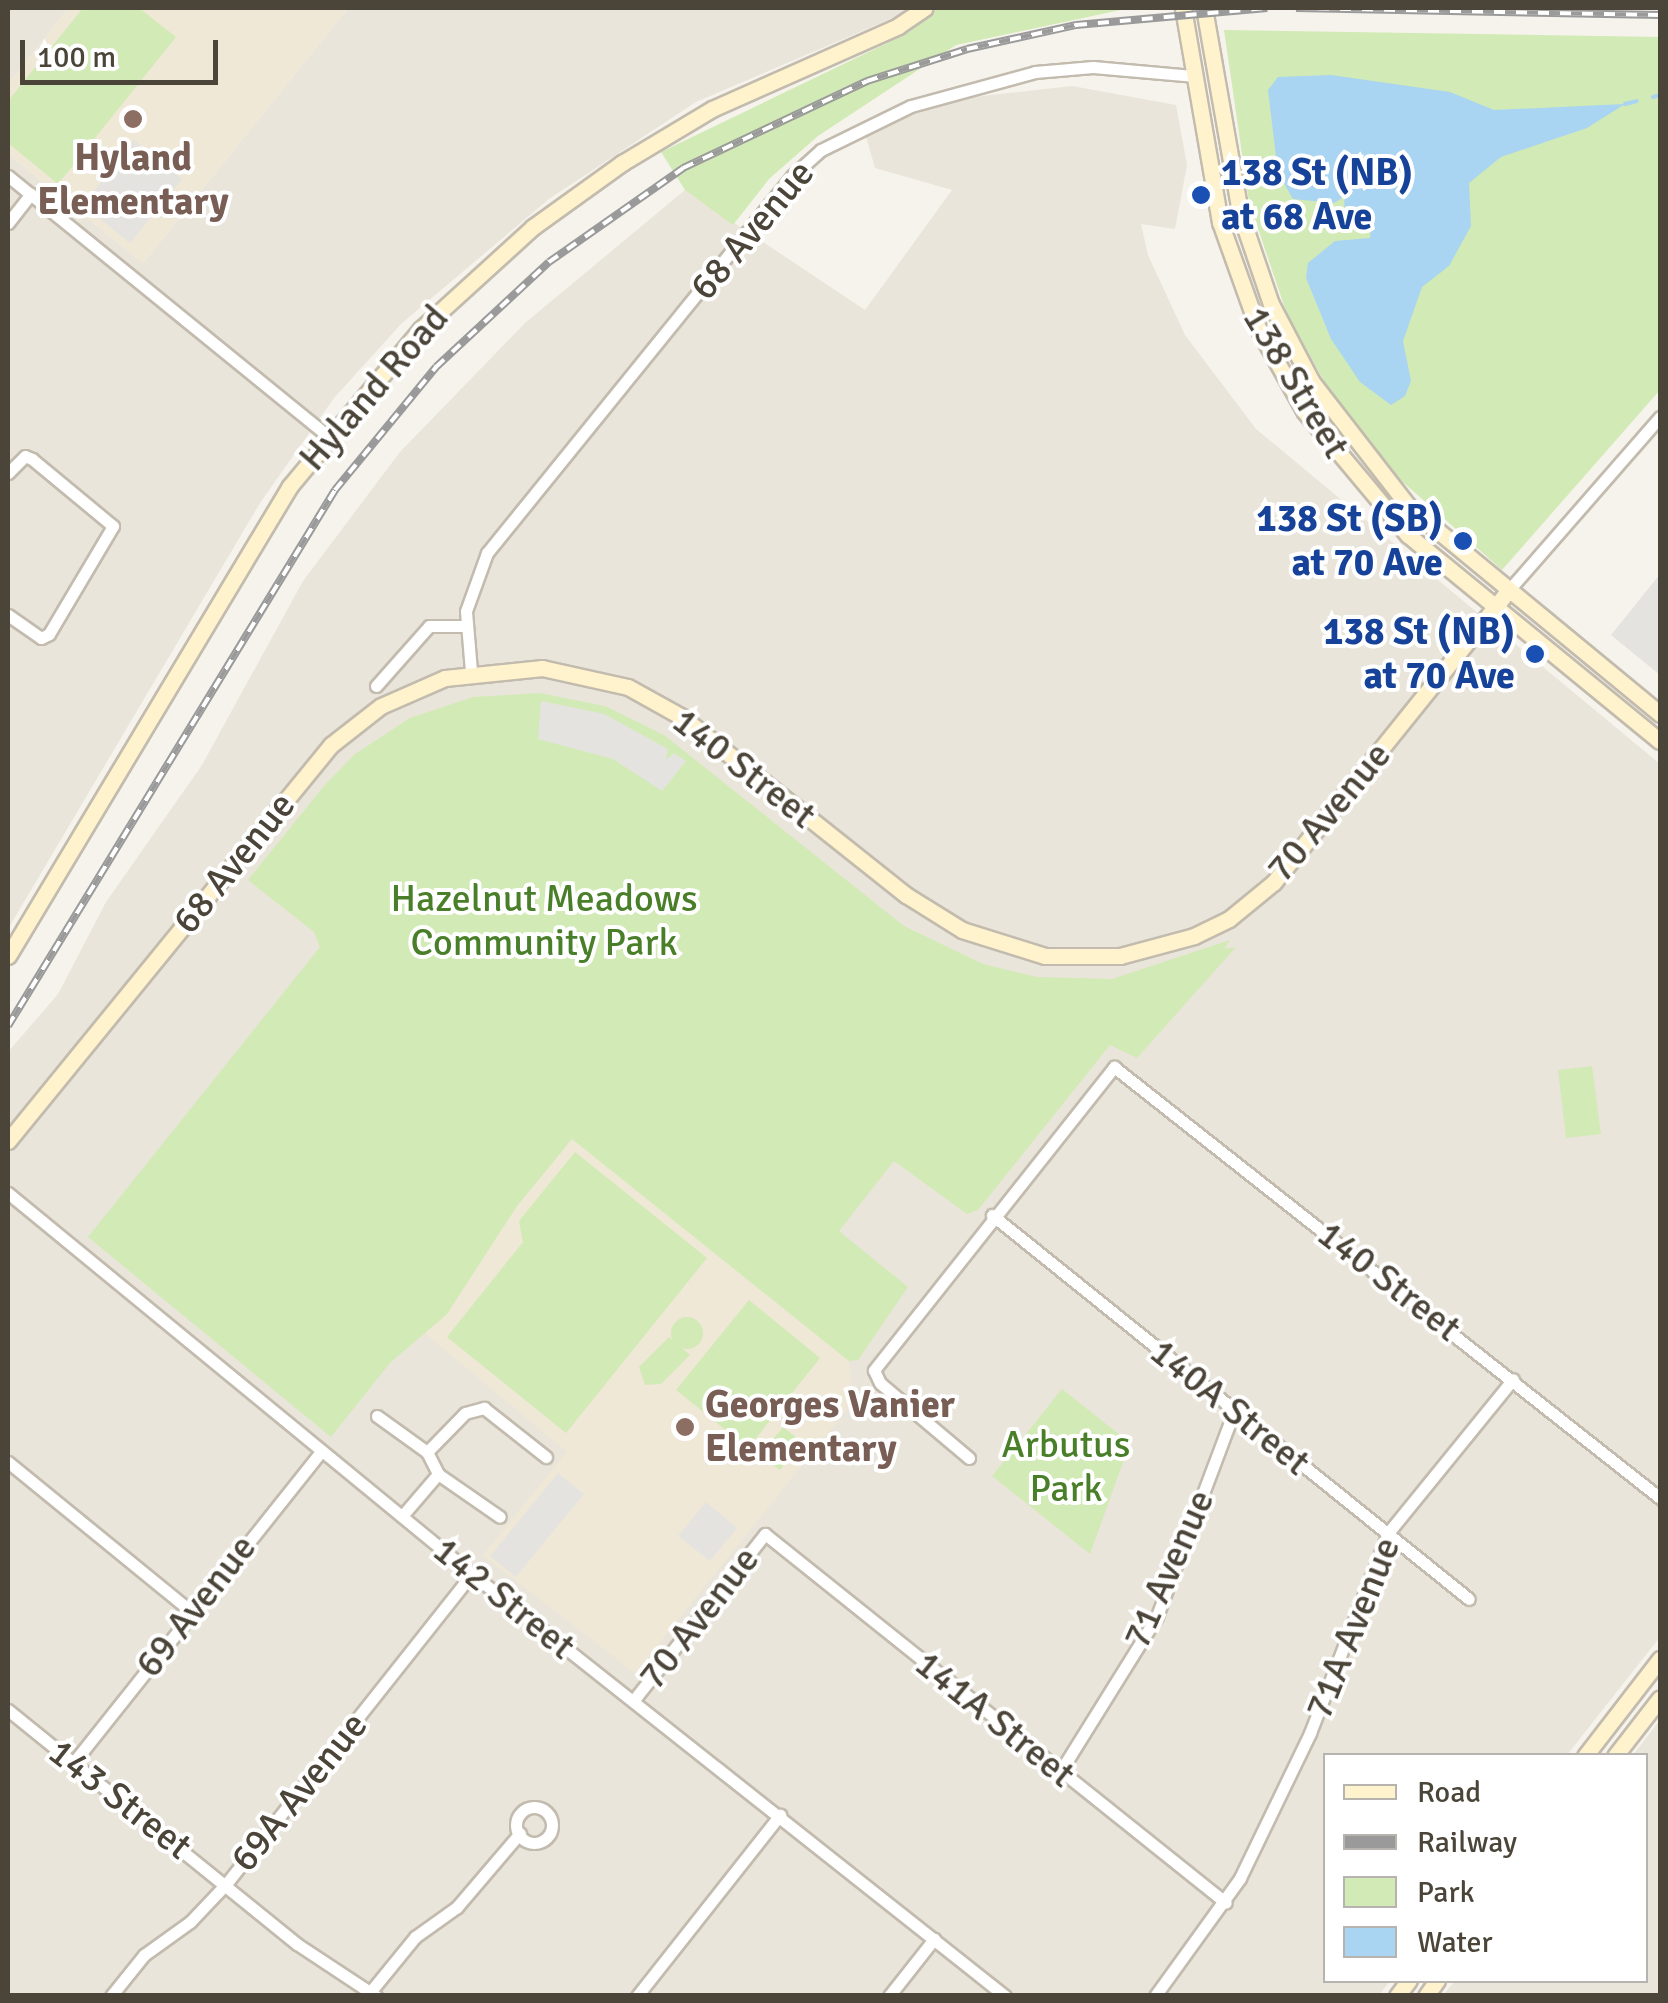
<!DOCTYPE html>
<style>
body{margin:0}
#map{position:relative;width:1668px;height:2003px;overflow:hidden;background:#f6f3ec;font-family:Signika,sans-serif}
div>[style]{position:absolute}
.residential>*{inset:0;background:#eae5da}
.education>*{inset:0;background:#efe8d6}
.green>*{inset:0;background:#d2eab5}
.round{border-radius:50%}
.parking>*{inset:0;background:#e5e3e0}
.water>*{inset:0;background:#a9d4f2}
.stream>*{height:4px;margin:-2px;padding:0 2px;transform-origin:2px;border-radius:2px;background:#a9d4f2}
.roads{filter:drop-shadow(2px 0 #c2bbae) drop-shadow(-2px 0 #c2bbae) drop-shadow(0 2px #c2bbae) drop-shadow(0 -2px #c2bbae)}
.street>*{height:11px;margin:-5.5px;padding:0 5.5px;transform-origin:5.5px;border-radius:5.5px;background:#fff}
.street>.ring{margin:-5.5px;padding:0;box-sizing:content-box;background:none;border:11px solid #fff;border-radius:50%}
.secondary>*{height:15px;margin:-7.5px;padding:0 7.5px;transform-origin:7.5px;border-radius:7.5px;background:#fff3cd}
.rail>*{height:8px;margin-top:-4px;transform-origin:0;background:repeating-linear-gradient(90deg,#fff 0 11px,#9a9a9a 0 22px);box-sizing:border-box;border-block:2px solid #9a9a9a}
.dots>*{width:28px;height:28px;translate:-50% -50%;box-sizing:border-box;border:5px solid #fff;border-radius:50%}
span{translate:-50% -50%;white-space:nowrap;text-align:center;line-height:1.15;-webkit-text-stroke:8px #fff;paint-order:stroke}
.education-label{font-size:38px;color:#785e54;font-weight:700}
.left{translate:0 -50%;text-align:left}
.transit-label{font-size:38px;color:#164399;font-weight:700}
.right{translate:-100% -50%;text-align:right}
.street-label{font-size:38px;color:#4b4439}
.park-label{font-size:38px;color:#4a7f2a}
.frame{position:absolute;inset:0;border:10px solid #4b4439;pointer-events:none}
.legend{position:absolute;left:1323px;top:1753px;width:325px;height:230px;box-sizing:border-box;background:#fff;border:2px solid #b7b4b0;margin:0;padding:12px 18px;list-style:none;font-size:30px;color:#4b4439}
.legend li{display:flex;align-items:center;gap:20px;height:50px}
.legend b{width:50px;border:2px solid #b7b4b0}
.scale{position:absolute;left:20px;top:40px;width:198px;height:45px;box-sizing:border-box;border:5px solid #4b4439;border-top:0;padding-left:12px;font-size:30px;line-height:35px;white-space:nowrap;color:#4b4439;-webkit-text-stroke:8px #fff;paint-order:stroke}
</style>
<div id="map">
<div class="residential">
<div style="clip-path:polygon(8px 8px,69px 8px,8px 84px)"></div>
<div style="clip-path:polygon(348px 8px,911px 10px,696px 102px,549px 199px,402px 323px,334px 398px,260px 503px,8px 929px,8px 154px,143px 263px)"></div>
<div style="clip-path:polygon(1072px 86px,1176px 105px,1187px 165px,1175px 229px,1141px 224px,1148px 255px,1185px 335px,1256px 429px,1660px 764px,1660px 1637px,1567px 1755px,1326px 1756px,1326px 1980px,1390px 1981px,1379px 1995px,8px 1996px,8px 1052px,58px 994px,106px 902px,202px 765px,303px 581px,400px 452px,525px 323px,685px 190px,865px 310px,952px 190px,875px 168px,865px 133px,955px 99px)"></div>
<div style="clip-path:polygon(1660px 1720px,1660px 1995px,1443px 1995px,1455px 1981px,1646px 1980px,1646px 1756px,1633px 1755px)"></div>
</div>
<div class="education">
<div style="clip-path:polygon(69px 8px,348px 8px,143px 263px,8px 154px,8px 84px)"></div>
<div style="clip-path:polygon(572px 1138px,849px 1361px,852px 1403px,635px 1673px,483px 1555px,567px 1452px,419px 1328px)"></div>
</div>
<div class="green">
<div style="clip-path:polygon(83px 8px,139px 8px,176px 37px,58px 184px,8px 143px,8px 101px)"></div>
<div style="clip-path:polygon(936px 8px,1130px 8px,956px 45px,818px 136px,769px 179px,733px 225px,685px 190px,661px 152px,904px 35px)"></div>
<div style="clip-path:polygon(1224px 30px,1660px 37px,1660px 390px,1502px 570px,1386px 467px,1331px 394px,1287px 314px,1249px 202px)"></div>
<div style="clip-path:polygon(540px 693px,605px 706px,664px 735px,904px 926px,983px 964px,1037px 977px,1112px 979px,1230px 940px,1224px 949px,1236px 947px,1137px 1058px,1110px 1045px,978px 1210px,967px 1214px,894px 1161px,839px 1231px,908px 1287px,858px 1360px,849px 1361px,572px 1139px,517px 1206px,447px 1314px,390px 1363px,331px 1437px,88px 1237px,320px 947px,314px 932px,248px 880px,324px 786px,355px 754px,410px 718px,473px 697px)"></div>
<div style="clip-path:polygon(1592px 1066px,1601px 1134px,1566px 1138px,1558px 1070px)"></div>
<div style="clip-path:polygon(575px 1152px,707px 1258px,566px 1433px,447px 1337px,523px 1242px,519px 1221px)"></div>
<div style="clip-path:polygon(749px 1300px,820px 1358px,748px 1448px,676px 1390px)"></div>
<div class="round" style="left:671px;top:1317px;width:32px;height:32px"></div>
<div style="clip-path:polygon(669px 1337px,690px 1355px,661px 1384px,645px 1385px,639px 1367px)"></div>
<div style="clip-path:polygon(1062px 1389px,1130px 1443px,1090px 1554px,992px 1476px)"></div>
<div style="clip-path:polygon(783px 1427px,802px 1442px,780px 1470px,761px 1455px)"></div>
</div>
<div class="parking">
<div style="clip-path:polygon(134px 140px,182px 179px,130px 243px,83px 205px)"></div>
<div style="clip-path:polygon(1660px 574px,1660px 675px,1611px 635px)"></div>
<div style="clip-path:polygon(541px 701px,604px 714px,668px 749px,666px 760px,674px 753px,686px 761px,662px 791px,613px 759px,538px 739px)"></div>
<div style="clip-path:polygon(558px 1473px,584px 1494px,516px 1577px,490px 1556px)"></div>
<div style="clip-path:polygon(706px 1502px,737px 1528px,710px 1561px,678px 1536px)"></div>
</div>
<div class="water">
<div style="clip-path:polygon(1331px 75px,1450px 92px,1494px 110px,1625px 104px,1587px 128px,1501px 157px,1469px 183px,1471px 226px,1449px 266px,1422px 287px,1403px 341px,1411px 381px,1405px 396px,1391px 405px,1360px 382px,1331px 339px,1306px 278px,1308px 263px,1335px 241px,1370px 238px,1372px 216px,1345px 213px,1344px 197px,1334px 203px,1293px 199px,1278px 173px,1268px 90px,1278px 77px)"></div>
</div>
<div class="stream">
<div style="left:1653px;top:97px;width:7px;rotate:-16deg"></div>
<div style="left:1625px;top:104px;width:12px;rotate:-14deg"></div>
</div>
<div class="roads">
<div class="street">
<div style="left:8px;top:176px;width:411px;rotate:39.1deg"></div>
<div style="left:8px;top:223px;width:37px;rotate:-52deg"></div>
<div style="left:8px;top:473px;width:24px;rotate:-45deg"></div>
<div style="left:25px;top:456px;width:8px;rotate:23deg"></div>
<div style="left:32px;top:459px;width:105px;rotate:39.6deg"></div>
<div style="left:113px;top:526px;width:126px;rotate:120.7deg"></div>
<div style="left:49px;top:634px;width:9px;rotate:153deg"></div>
<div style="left:41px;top:638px;width:40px;rotate:-145.1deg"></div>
<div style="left:1508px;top:591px;width:231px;rotate:-48.9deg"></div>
<div style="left:471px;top:671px;width:60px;rotate:-94.8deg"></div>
<div style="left:466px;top:611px;width:62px;rotate:-70.1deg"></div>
<div style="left:487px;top:553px;width:485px;rotate:-51deg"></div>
<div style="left:792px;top:176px;width:39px;rotate:-42deg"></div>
<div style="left:821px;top:150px;width:100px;rotate:-26.1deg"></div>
<div style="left:911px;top:106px;width:129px;rotate:-15.3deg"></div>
<div style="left:1035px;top:72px;width:58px;rotate:-4.9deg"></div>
<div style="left:1093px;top:67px;width:100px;rotate:5.1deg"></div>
<div style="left:376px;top:686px;width:80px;rotate:-48.5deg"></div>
<div style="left:429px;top:626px;width:37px"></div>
<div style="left:8px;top:1193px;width:600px;rotate:39.39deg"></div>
<div style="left:472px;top:1574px;width:680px;rotate:38.37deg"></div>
<div style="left:992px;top:1215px;width:612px;rotate:38.84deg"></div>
<div style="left:377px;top:1416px;width:62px;rotate:35.8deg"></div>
<div style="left:427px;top:1452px;width:25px;rotate:63deg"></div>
<div style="left:438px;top:1474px;width:75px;rotate:34.7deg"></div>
<div style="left:427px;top:1452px;width:54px;rotate:-45.7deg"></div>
<div style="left:465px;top:1413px;width:20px;rotate:-15deg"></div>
<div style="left:484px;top:1408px;width:79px;rotate:38.3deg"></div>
<div style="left:969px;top:1458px;width:116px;rotate:-139.9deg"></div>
<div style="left:880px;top:1383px;width:14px;rotate:-115deg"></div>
<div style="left:874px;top:1370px;width:387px;rotate:-51.6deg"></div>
<div style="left:1114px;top:1067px;width:696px;rotate:38.29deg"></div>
<div style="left:8px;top:1462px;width:236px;rotate:39.2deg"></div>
<div style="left:402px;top:1516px;width:55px;rotate:-49.4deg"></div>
<div style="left:633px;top:1701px;width:213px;rotate:-51.7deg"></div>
<div style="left:765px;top:1534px;width:590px;rotate:38.67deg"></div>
<div style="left:8px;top:1710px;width:372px;rotate:39deg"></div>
<div style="left:297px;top:1944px;width:95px;rotate:33.4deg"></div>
<div style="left:74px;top:1762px;width:397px;rotate:-51.5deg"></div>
<div style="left:1060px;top:1772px;width:184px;rotate:-58.1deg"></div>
<div style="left:1157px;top:1616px;width:219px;rotate:-69.4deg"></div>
<div class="ring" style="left:516px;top:1807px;width:25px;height:25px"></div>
<div style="left:371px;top:1991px;width:70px;rotate:-50.8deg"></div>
<div style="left:415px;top:1937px;width:52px;rotate:-35.5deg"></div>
<div style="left:457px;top:1907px;width:97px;rotate:-49.6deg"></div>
<div style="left:111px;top:1996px;width:53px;rotate:-51.2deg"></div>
<div style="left:144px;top:1955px;width:57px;rotate:-35.7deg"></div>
<div style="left:190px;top:1922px;width:52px;rotate:-46.5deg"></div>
<div style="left:226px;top:1884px;width:396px;rotate:-51.6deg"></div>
<div style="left:637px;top:1996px;width:231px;rotate:-51.7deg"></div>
<div style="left:889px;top:1996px;width:73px;rotate:-51.7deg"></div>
<div style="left:1155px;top:1996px;width:145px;rotate:-54.2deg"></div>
<div style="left:1240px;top:1878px;width:161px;rotate:-64.2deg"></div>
<div style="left:1310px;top:1733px;width:215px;rotate:-68.7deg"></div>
<div style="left:1388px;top:1533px;width:198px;rotate:-50.9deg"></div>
</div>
<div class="secondary">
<div style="left:1183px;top:8px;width:217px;rotate:80.2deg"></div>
<div style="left:1220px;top:222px;width:113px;rotate:70.3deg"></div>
<div style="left:1258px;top:328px;width:96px;rotate:60.8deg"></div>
<div style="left:1305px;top:412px;width:160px;rotate:50.1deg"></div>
<div style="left:1408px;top:535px;width:325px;rotate:39.3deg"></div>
<div style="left:1204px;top:8px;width:208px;rotate:80deg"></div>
<div style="left:1240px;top:213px;width:96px;rotate:71.2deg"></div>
<div style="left:1271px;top:304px;width:88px;rotate:62.3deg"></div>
<div style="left:1312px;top:382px;width:158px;rotate:52.2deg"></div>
<div style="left:1409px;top:507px;width:325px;rotate:39.5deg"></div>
<div style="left:8px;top:956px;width:548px;rotate:-59.04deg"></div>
<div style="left:290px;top:486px;width:204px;rotate:-50.2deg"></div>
<div style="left:421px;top:329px;width:151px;rotate:-42.3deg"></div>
<div style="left:533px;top:227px;width:110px;rotate:-35.7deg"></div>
<div style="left:622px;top:163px;width:105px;rotate:-31deg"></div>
<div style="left:712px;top:109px;width:204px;rotate:-24deg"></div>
<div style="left:898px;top:26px;width:32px;rotate:-34deg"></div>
<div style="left:8px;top:1141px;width:511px;rotate:-50.8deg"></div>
<div style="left:331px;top:745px;width:63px;rotate:-38deg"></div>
<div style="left:381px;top:706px;width:70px;rotate:-23.6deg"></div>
<div style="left:445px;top:678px;width:98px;rotate:-5.9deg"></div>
<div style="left:542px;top:668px;width:88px;rotate:12.5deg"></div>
<div style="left:628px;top:687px;width:62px;rotate:29.1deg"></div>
<div style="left:682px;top:717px;width:286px;rotate:38.5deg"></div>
<div style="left:906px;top:895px;width:66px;rotate:32deg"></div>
<div style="left:962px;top:930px;width:87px;rotate:17.4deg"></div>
<div style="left:1045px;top:956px;width:75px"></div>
<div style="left:1120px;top:956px;width:77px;rotate:-15.1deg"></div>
<div style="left:1194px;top:936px;width:39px;rotate:-26deg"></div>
<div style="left:1229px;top:919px;width:58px;rotate:-39.4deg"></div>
<div style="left:1274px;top:882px;width:373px;rotate:-51.2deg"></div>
<div style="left:1585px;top:1756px;width:123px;rotate:-52.3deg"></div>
<div style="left:1615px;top:1756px;width:73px;rotate:-52.2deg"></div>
<div style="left:1397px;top:1996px;width:20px;rotate:-53deg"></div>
<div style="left:1426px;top:1996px;width:19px;rotate:-55deg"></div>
</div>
</div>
<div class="rail">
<div style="left:1296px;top:8px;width:364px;rotate:1.1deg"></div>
<div style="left:8px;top:1026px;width:628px;rotate:-58.61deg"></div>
<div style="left:335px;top:490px;width:159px;rotate:-50.6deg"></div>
<div style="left:436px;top:367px;width:154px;rotate:-42.9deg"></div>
<div style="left:549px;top:262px;width:164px;rotate:-35deg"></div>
<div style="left:683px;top:168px;width:204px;rotate:-25.3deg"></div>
<div style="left:867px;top:81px;width:105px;rotate:-17.7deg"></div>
<div style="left:967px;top:49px;width:112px;rotate:-12.4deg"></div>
<div style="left:1076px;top:25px;width:192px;rotate:-5.1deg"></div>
</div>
<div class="dots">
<div style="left:133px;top:119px;background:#8d6e63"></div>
<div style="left:1201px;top:195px;background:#1a4fb4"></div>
<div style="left:1463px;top:541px;background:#1a4fb4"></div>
<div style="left:1535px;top:654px;background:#1a4fb4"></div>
<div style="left:685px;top:1427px;background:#8d6e63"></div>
</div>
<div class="education-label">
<span style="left:133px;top:180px">Hyland<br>Elementary</span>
<span class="left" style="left:705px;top:1427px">Georges Vanier<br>Elementary</span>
</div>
<div class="transit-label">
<span class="left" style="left:1221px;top:195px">138 St (NB)<br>at 68 Ave</span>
<span class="right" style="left:1443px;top:541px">138 St (SB)<br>at 70 Ave</span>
<span class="right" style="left:1515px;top:654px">138 St (NB)<br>at 70 Ave</span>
</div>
<div class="street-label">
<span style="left:752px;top:230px;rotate:-50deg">68 Avenue</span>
<span style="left:1296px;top:382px;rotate:59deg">138 Street</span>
<span style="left:374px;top:388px;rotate:-49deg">Hyland Road</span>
<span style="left:744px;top:768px;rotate:38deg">140 Street</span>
<span style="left:1329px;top:812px;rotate:-50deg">70 Avenue</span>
<span style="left:234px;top:863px;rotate:-51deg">68 Avenue</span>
<span style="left:1389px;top:1281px;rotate:38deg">140 Street</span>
<span style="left:1230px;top:1407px;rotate:39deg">140A Street</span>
<span style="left:1169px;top:1569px;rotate:-66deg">71 Avenue</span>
<span style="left:504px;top:1598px;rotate:39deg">142 Street</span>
<span style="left:196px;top:1606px;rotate:-52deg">69 Avenue</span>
<span style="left:699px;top:1618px;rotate:-52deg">70 Avenue</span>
<span style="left:1353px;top:1628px;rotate:-68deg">71A Avenue</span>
<span style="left:995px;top:1719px;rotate:39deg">141A Street</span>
<span style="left:299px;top:1792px;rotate:-51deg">69A Avenue</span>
<span style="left:120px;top:1799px;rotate:38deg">143 Street</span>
</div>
<div class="park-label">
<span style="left:544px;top:921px">Hazelnut Meadows<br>Community Park</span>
<span style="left:1066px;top:1467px">Arbutus<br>Park</span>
</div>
<div class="frame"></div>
<ul class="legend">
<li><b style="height:12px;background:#fff3cd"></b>Road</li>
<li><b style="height:12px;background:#9a9a9a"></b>Railway</li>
<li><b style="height:28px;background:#d2eab5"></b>Park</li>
<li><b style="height:28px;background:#a9d4f2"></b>Water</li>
</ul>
<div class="scale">100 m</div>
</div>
